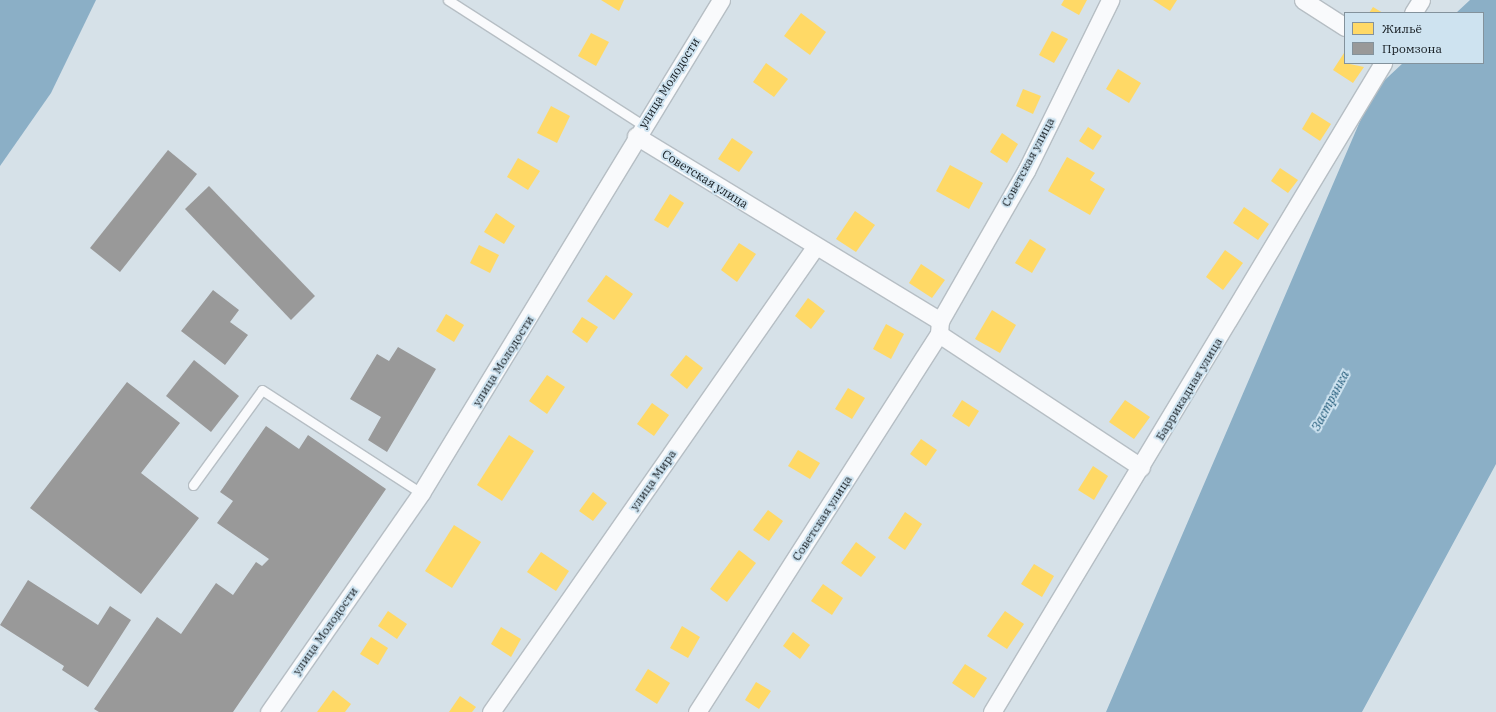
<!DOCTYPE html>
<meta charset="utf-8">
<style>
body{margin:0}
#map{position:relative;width:1496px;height:712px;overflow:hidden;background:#d6e1e8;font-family:"IBM Plex Serif",serif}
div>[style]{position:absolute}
.water>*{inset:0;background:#8bafc6}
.homes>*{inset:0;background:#ffd966}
.industry>*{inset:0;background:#999}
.roads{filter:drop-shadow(1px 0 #b6bec4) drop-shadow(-1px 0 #b6bec4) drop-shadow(0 1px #b6bec4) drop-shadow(0 -1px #b6bec4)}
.service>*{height:9px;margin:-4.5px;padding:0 4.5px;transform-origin:4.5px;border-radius:4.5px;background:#f9fafc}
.minor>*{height:17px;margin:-8.5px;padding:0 8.5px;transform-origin:8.5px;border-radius:8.5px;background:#f9fafc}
span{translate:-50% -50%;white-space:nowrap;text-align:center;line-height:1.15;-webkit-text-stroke:4px #cee3f0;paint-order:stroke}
.street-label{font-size:12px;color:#12191e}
.water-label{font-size:13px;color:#1c5574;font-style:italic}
.legend{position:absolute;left:1344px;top:12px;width:140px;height:52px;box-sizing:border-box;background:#cee3f0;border:1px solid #83929c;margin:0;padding:5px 7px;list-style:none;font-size:12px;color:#12191e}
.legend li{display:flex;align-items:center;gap:8px;height:20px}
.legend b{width:20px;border:1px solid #83929c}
</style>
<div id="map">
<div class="water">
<div style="clip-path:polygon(0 0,96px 0,51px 93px,0 166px)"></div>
<div style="clip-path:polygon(1470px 0,1496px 0,1496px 464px,1362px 712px,1106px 712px,1373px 91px,1403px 63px,1483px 63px,1483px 13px,1456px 13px)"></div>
</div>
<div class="homes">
<div style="clip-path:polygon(601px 0,624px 0,619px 11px)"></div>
<div style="clip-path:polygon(1064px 0,1087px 0,1079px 15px,1061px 5px)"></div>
<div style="clip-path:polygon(1153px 0,1177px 0,1170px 11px)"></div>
<div style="clip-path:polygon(1373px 7px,1383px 13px,1369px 13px)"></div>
<div style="clip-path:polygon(801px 13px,826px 32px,810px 55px,784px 36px)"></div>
<div style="clip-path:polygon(1052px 31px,1068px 39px,1054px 63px,1039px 55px)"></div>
<div style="clip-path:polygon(591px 33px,609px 42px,596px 66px,578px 56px)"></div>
<div style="clip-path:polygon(1344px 53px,1345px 63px,1364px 67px,1353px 83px,1333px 70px)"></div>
<div style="clip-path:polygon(766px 63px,788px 79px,774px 97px,753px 82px)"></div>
<div style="clip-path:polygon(1118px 69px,1141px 83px,1129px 103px,1106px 89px)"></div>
<div style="clip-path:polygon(1023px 89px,1041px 96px,1033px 114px,1016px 106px)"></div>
<div style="clip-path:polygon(551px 106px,570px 116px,557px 143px,537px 133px)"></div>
<div style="clip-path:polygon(1312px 112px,1331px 124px,1320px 141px,1302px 129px)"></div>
<div style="clip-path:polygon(1088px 127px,1102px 136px,1093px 150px,1079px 141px)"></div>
<div style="clip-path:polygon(1002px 133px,1018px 144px,1007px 163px,990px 152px)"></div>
<div style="clip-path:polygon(732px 138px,753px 152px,739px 172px,718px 159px)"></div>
<div style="clip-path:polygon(1067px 157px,1095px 173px,1090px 180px,1105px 189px,1090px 215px,1048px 191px)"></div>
<div style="clip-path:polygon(518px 158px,540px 171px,528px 190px,507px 177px)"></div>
<div style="clip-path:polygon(950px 165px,983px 183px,969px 209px,936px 191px)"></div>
<div style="clip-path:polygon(1280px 168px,1298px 180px,1288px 193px,1271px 181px)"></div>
<div style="clip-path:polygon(670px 194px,684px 203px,668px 228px,654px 220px)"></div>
<div style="clip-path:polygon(1244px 207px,1269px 224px,1258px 240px,1233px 223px)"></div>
<div style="clip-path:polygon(855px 211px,875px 225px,856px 252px,836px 239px)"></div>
<div style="clip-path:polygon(496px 213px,515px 226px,504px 244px,484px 232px)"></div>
<div style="clip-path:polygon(1030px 239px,1046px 249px,1032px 273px,1015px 263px)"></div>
<div style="clip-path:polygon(739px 243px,756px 254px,737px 282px,721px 270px)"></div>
<div style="clip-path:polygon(479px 245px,499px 255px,490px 273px,470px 263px)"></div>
<div style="clip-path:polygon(1225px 250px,1243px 263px,1223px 290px,1206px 277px)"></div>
<div style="clip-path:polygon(921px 264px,945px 280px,932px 298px,909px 283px)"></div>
<div style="clip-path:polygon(606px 275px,633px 294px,614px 320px,587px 301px)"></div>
<div style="clip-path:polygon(808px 298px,825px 311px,811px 329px,795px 316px)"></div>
<div style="clip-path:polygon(992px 310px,1016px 325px,1000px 353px,975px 339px)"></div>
<div style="clip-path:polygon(446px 314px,464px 325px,454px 342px,436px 331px)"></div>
<div style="clip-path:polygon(582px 317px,598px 327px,587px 343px,572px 332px)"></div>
<div style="clip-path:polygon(886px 324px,904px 334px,891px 359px,873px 349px)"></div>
<div style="clip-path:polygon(686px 355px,703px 368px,687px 389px,670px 375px)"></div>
<div style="clip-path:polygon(547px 375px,565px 387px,547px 414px,529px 401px)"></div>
<div style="clip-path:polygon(848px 388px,865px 398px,852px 419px,835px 409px)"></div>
<div style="clip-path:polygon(962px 400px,979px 411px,969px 427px,952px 416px)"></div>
<div style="clip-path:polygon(1125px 400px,1150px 417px,1134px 439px,1109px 422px)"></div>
<div style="clip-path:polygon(652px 403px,669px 415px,654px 436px,637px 424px)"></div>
<div style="clip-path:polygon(509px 435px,534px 451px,502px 501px,477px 485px)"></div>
<div style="clip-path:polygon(921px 439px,937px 450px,926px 466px,910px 454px)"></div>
<div style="clip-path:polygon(798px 450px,820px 463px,810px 479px,788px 466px)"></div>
<div style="clip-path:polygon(1093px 466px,1108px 476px,1094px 500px,1078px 490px)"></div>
<div style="clip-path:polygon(593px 492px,607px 503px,593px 521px,579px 511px)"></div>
<div style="clip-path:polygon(768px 510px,783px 521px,769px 541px,753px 530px)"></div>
<div style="clip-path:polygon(905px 512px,922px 524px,905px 550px,888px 538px)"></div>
<div style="clip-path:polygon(454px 525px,481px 542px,452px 588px,425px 571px)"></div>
<div style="clip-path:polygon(856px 542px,876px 557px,861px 577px,841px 563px)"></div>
<div style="clip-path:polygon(739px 550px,756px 563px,727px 602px,710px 589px)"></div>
<div style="clip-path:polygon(541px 552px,569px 571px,556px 591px,527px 572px)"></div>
<div style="clip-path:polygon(1034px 564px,1054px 576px,1042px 597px,1021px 584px)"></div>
<div style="clip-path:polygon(823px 584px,843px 598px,832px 615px,811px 601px)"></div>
<div style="clip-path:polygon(388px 611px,407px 624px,397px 639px,378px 626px)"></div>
<div style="clip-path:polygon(1005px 611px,1024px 624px,1007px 649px,987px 636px)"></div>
<div style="clip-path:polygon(682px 626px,700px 637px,688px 658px,670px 648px)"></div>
<div style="clip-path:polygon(501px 627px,521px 639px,511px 657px,491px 644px)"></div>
<div style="clip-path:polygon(793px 632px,810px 645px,800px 659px,783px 646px)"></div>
<div style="clip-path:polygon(371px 637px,388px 648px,378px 665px,360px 654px)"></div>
<div style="clip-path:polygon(965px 664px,987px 678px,974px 698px,952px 683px)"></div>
<div style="clip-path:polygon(648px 669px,670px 683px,657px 704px,635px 690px)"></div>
<div style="clip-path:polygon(756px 682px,771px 691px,759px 709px,745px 700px)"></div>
<div style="clip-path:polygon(333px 690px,351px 704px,345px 712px,317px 712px)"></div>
<div style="clip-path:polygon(460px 696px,476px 707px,472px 712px,449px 712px)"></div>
</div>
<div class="industry">
<div style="clip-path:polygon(168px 150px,197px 174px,120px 272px,90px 248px)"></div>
<div style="clip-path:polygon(209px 186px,315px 296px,291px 320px,185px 209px)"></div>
<div style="clip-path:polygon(213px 290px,239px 310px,230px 322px,248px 335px,225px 365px,181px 331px)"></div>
<div style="clip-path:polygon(398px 347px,436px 369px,387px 452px,368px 440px,381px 417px,350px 399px,377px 354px,389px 361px)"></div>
<div style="clip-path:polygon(194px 360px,239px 396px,211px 432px,166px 396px)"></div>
<div style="clip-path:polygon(127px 382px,180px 423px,141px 473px,199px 518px,141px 594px,30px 508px)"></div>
<div style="clip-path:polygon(266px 426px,299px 449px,308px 435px,386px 489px,233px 712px,99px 712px,94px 709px,157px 617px,181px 634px,216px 583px,233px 595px,256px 562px,262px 566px,269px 559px,217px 523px,233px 501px,220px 492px)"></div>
<div style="clip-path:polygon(28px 580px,98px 625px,110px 606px,131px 620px,88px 687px,62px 670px,64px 666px,0 625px)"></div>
</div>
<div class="roads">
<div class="service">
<div style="left:448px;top:0;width:232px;rotate:32.7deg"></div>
<div style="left:193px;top:485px;width:117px;rotate:-54deg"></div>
<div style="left:262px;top:390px;width:189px;rotate:32.9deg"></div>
</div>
<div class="minor">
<div style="left:1303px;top:0;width:50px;rotate:32.7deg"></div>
<div style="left:1413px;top:13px;width:15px;rotate:-58deg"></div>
<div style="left:636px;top:136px;width:356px;rotate:31.3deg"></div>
<div style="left:939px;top:334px;width:242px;rotate:33.4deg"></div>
<div style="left:269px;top:712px;width:267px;rotate:-55.2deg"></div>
<div style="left:421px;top:493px;width:577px;rotate:-58.68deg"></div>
<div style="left:491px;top:712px;width:567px;rotate:-55.13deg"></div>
<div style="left:697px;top:712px;width:449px;rotate:-57.4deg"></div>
<div style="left:939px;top:334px;width:13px;rotate:-86deg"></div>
<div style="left:940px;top:321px;width:173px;rotate:-60.2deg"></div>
<div style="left:1026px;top:171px;width:191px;rotate:-63.8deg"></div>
<div style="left:992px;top:712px;width:758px;rotate:-58.93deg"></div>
</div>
</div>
<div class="street-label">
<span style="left:669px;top:83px;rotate:-58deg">улица Молодости</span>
<span style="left:1028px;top:162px;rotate:-62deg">Советская улица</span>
<span style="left:705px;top:179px;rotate:32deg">Советская улица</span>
<span style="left:503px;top:361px;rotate:-58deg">улица Молодости</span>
<span style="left:1189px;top:389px;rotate:-59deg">Баррикадная улица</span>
<span style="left:653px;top:480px;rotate:-55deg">улица Мира</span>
<span style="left:822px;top:518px;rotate:-57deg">Советская улица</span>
<span style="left:325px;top:631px;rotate:-55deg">улица Молодости</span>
</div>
<div class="water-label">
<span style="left:1331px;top:401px;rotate:-62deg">Застрянка</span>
</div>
<ul class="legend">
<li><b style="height:11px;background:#ffd966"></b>Жильё</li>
<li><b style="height:11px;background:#999"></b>Промзона</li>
</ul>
</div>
